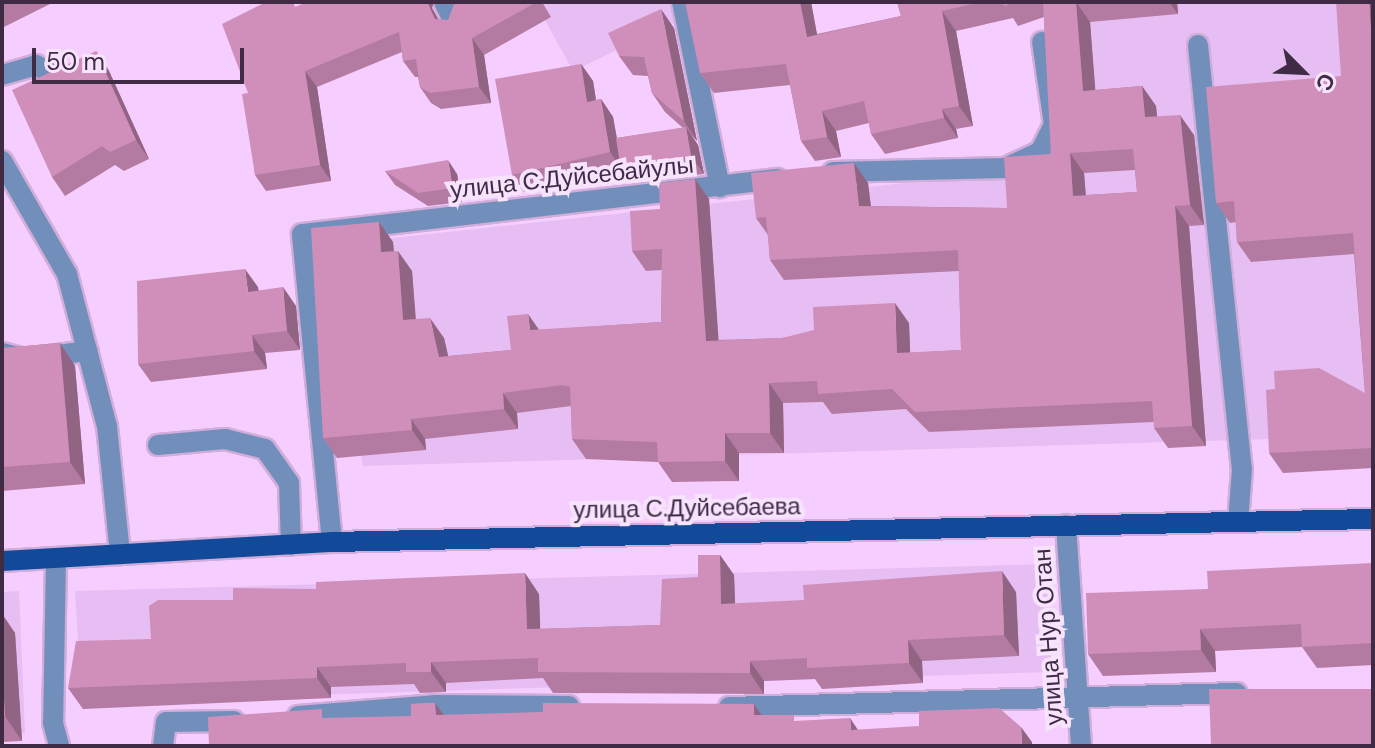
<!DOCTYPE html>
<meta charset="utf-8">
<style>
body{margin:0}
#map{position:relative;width:1375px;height:748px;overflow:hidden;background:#f5ceff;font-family:"DM Sans",sans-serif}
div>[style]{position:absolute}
.built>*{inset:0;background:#e7bef3}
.roads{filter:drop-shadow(2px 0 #d1aeda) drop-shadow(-2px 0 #d1aeda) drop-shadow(0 2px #d1aeda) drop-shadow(0 -2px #d1aeda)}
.minor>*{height:20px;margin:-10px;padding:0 10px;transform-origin:10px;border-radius:10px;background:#728fbc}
.major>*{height:20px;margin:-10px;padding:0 10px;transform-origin:10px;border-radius:10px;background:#134999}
.wall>*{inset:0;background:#b37ba1}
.shaded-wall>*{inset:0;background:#926483}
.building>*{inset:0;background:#d08fbb}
span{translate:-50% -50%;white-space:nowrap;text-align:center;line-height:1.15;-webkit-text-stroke:8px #f7e3fc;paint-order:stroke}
.street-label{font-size:24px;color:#3f2c44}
.frame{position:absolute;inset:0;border:4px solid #3f2c44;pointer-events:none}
.north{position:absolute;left:1263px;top:32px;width:80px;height:80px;-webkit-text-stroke:6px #f7e3fc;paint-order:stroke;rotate:114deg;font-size:22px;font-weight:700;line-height:32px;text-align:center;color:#3f2c44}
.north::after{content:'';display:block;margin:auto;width:28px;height:36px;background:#3f2c44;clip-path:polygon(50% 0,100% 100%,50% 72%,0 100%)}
.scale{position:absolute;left:32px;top:48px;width:212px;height:36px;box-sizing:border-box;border:4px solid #3f2c44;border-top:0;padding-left:10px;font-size:24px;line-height:28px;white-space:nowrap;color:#3f2c44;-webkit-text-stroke:6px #f7e3fc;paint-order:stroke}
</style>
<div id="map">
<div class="built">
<div style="clip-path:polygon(535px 2px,719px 2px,573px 71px)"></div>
<div style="clip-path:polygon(1071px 2px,1373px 2px,1373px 436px,363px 466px,326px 245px,1062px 166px)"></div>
<div style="clip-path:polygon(1049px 564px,1051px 672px,82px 702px,75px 591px)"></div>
<div style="clip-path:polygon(19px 591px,25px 733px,2px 734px,2px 592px)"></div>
</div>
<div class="roads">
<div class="minor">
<div style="left:444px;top:2px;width:25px;rotate:64deg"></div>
<div style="left:682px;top:2px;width:189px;rotate:78.4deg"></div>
<div style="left:1198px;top:45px;width:426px;rotate:84.1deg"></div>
<div style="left:1242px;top:469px;width:53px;rotate:94.3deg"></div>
<div style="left:2px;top:75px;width:35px;rotate:-16deg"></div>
<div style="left:36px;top:65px;width:24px;rotate:30deg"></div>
<div style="left:2px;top:161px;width:130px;rotate:60.1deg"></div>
<div style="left:67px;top:274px;width:157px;rotate:75.3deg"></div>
<div style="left:107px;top:426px;width:129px;rotate:84.2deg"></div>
<div style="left:833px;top:172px;width:172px;rotate:-1.3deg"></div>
<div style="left:1005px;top:168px;width:38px;rotate:-25deg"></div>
<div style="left:1040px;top:152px;width:30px;rotate:-63deg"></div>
<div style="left:1054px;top:125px;width:84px;rotate:-98.2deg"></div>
<div style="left:2px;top:353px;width:23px;rotate:15deg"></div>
<div style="left:24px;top:359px;width:64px;rotate:-7.1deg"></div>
<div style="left:158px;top:445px;width:67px;rotate:-5.1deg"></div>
<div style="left:225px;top:439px;width:41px;rotate:14deg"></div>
<div style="left:265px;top:449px;width:42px;rotate:54.8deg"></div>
<div style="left:289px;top:483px;width:62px;rotate:88.2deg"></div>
<div style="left:1066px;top:525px;width:222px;rotate:86.1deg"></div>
<div style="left:332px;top:542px;width:309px;rotate:-95.6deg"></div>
<div style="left:302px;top:234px;width:479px;rotate:-6.6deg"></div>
<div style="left:56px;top:558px;width:165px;rotate:91deg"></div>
<div style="left:53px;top:723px;width:24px;rotate:75deg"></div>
<div style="left:729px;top:707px;width:508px;rotate:-1.58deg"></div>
<div style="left:298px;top:716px;width:136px;rotate:-4.6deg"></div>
<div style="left:434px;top:705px;width:135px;rotate:0.4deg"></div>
<div style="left:163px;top:746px;width:24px;rotate:-83deg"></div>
<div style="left:166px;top:722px;width:68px;rotate:-0.8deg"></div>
</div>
<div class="major">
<div style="left:2px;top:561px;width:331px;rotate:-3.3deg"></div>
<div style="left:332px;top:542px;width:1041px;rotate:-1.27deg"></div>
</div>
</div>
<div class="wall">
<div style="clip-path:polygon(2px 2px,54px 2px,2px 28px)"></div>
<div style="clip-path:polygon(455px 2px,542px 2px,551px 17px,484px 55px,491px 103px,441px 109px,431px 103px,420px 87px,418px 77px,415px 77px,403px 61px,402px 52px,317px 87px,331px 181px,266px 191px,255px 175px,248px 93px,298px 6px,432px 8px,438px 19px,448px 20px)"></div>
<div style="clip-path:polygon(evenodd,685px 2px,811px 2px,817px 34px,901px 16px,897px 2px,1177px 2px,1178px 14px,1090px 22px,1095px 90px,1142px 86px,1156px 106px,1157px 116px,1194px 135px,1204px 225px,1189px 226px,1206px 446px,1168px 448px,1154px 428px,1154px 422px,929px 432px,906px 409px,832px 414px,823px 402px,783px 403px,784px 453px,739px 453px,739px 481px,672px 482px,658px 462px,586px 459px,572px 439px,571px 406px,517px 413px,518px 429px,425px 439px,426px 450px,337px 458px,323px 438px,379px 222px,393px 242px,394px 251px,412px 271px,416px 319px,444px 338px,448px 356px,511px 350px,540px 330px,661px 322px,662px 270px,646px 271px,632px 251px,660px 209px,695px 179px,709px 199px,718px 340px,782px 338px,909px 323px,910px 353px,961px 350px,959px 271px,784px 280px,770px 260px,768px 235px,756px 218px,868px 183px,871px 206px,1007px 208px,1051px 154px,1044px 17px,1018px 26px,1013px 18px,956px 31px,973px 126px,956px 129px,958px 138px,885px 154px,871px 134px,869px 123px,836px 131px,841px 157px,815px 161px,801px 141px,790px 85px,714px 93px,700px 73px,685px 2px,1135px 170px,1137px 192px,1086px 195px,1084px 173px,1135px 170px)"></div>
<div style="clip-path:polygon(1373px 2px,1373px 468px,1283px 473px,1269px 453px,1365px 393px,1354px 254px,1251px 262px,1237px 242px,1236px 222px,1230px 223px,1216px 203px,1341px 76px)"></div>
<div style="clip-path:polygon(674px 28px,697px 141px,691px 135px,698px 145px,704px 174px,633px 182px,621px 166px,622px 169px,524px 192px,512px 175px,581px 64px,593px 81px,596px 100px,601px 99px,613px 117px,617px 138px,683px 128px,665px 112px,652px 93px,648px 76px,633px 75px,619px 56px)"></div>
<div style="clip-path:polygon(96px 51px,109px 71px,149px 159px,124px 171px,115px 165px,65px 196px,52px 177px)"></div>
<div style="clip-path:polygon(385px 171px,457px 174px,462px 202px,428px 206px,395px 185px)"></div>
<div style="clip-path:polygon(258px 287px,258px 290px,296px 306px,300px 350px,265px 353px,267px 369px,151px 382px,138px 364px)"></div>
<div style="clip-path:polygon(60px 343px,75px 366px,85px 484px,2px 491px,2px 348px)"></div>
<div style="clip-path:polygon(720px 555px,734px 575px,735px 604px,1016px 592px,1019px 656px,922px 661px,923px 683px,822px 689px,815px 679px,764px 681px,764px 694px,553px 693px,543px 678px,446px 683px,446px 692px,420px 693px,414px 684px,331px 687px,331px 698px,83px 709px,68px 688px,151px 639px,233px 600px,539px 594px,540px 629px,660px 625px,698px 577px)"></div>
<div style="clip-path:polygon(1373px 563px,1373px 665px,1317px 668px,1302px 647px,1215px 651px,1216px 672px,1103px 676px,1088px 654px)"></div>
<div style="clip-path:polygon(2px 614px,15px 633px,22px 741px,2px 742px)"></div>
</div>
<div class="shaded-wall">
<div style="clip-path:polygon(427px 2px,434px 2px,432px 8px,447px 35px,435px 19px)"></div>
<div style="clip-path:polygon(800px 2px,811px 2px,821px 57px,807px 37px)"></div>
<div style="clip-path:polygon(1076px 2px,1090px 22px,1097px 111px,1083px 91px)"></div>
<div style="clip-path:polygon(1169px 2px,1177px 2px,1178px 14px)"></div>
<div style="clip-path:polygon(1369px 2px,1373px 2px,1373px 57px)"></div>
<div style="clip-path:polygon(661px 9px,674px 28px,697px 141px,684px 121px)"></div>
<div style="clip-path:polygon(942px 11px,956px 31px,973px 126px,959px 106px)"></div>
<div style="clip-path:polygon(472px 38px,484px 55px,491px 103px,479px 87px)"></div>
<div style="clip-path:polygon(96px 51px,109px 71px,149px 159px,136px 140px)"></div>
<div style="clip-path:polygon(581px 64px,593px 81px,599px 119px,587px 102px)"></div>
<div style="clip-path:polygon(305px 71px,317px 87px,331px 181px,320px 165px)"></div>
<div style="clip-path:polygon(1142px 86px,1156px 106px,1159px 137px,1145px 117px)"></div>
<div style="clip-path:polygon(601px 99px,613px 117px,622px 169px,610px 152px)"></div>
<div style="clip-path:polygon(942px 109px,956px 129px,958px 138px,944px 118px)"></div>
<div style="clip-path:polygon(822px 111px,836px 131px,841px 157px,827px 137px)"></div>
<div style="clip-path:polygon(1180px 115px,1194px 135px,1204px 225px,1190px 205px)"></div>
<div style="clip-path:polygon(686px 127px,698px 145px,704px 174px,691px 156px)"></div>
<div style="clip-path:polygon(1070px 153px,1084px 173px,1087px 216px,1073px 196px)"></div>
<div style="clip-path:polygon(448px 160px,457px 174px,462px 202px,453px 188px)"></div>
<div style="clip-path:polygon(854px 163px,868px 183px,873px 226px,859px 206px)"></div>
<div style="clip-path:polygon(695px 179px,709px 199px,720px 361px,706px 341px)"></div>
<div style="clip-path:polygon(1175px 206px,1189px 226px,1206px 446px,1192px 426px)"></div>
<div style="clip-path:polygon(379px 222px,393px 242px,395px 272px,381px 252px)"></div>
<div style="clip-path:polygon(398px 251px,412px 271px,417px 340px,403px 320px)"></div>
<div style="clip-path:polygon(245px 269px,258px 287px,261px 310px,248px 292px)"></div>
<div style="clip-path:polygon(283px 287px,296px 306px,300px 350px,287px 331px)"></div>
<div style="clip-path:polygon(895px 303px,909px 323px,911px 373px,897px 353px)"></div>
<div style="clip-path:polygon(528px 314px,542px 334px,530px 330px)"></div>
<div style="clip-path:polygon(430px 318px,444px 338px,453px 377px,439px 357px)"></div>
<div style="clip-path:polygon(252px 335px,265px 353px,267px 369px,254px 351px)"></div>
<div style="clip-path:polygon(60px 343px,75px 366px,85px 484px,70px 462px)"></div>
<div style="clip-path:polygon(769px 383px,783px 403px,784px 453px,770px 433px)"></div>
<div style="clip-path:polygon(503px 393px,517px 413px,518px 429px,504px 409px)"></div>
<div style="clip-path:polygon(411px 419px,425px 439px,426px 450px,412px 430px)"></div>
<div style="clip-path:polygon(725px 433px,739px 453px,739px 481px,725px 461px)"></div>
<div style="clip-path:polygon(720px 555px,734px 575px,736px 625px,721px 604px)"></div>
<div style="clip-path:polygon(1002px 571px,1016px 592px,1019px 656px,1004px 635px)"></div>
<div style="clip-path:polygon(525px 573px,539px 594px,541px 650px,527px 629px)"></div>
<div style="clip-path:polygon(2px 614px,15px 633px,22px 741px,5px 716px,2px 666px)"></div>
<div style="clip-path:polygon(1200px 629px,1215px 651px,1216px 672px,1201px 650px)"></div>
<div style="clip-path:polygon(908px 640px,922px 661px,923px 683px,909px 663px)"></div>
<div style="clip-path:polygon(750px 661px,764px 681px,764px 694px,750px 673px)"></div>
<div style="clip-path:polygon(431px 662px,446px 683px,446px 692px,431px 672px)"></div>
<div style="clip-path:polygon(317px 667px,331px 687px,331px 698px,317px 678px)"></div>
<div style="clip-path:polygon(435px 703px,446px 718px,436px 715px)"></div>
<div style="clip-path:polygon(754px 704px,765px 720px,754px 715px)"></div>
<div style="clip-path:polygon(850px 718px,860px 733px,851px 730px)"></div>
<div style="clip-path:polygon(1021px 727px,1032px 742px,1032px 746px,1022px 746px)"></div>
</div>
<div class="building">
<div style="clip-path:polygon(266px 2px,293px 2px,295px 7px,307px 2px,427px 2px,435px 19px,448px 20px,455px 2px,537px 2px,472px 38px,479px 87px,430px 93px,420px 87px,416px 59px,403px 61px,399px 32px,305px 71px,320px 165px,255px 175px,242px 94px,248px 93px,222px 24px)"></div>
<div style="clip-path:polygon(685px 2px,800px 2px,807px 37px,901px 16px,897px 2px,981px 2px,942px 11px,959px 106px,942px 109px,944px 118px,871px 134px,864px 101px,822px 111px,827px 137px,801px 141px,786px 64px,700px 73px)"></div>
<div style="clip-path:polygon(1003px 2px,1015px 2px,1004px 6px)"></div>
<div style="clip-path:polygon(evenodd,1043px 2px,1076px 2px,1083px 91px,1142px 86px,1145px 117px,1180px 115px,1190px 205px,1175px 206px,1192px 426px,1154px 428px,1152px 401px,915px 412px,892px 389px,818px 394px,817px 381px,769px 383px,770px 433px,725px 433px,725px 461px,658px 462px,657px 442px,572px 439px,570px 387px,562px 385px,503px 393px,504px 409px,411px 419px,412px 430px,323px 438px,311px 228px,379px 222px,381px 252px,398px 251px,403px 320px,430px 318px,439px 357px,511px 350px,507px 316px,528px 314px,530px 330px,661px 322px,662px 249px,632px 251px,630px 211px,660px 209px,659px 183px,695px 179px,706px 341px,782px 338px,814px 330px,813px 307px,895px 303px,897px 353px,961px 350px,958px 250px,770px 260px,766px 217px,756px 218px,751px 173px,854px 163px,859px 206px,1007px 208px,1004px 157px,1051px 154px,1043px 2px,1133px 149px,1137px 192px,1073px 196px,1070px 153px,1133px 149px)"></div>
<div style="clip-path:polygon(1336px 2px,1369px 2px,1373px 57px,1373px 448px,1269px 453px,1266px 390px,1275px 389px,1274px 371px,1319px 368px,1365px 393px,1353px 233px,1237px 242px,1234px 201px,1216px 203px,1206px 87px,1341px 76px)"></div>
<div style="clip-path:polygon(661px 9px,684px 121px,652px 93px,644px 57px,619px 56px,608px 33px)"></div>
<div style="clip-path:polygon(96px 51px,136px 140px,110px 152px,102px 146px,52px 177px,12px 90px)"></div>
<div style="clip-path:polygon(581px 64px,587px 102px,601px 99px,610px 152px,512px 175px,495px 79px)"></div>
<div style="clip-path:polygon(686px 127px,691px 156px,620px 164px,616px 138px)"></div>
<div style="clip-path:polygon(448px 160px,453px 188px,418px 193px,385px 171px)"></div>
<div style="clip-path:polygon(245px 269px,248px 292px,283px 287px,287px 331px,252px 335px,254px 351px,138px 364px,137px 281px)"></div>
<div style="clip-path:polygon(60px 343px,70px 462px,2px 467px,2px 348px)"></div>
<div style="clip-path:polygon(698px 555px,720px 555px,721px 604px,804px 600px,803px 585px,1002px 571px,1004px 635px,908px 640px,909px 663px,807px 668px,807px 658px,750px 661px,750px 673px,538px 672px,538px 658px,431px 662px,431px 672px,406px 672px,406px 663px,317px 667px,317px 678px,68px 688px,76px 641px,151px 639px,149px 606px,158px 600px,233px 600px,233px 588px,316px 589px,316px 582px,525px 573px,527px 629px,660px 625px,662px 579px,698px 577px)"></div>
<div style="clip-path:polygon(1373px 563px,1373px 651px,1373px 643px,1302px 647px,1301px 624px,1200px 629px,1201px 650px,1088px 654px,1086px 593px,1208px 589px,1207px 571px)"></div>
<div style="clip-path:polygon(2px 666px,5px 716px,2px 717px)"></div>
<div style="clip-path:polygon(1209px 689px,1373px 689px,1373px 746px,1211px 746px)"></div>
<div style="clip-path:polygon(424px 703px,435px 703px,436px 715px,543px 712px,543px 703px,754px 704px,754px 715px,794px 715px,794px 721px,850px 718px,851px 730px,919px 726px,919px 711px,999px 708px,1021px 727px,1022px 746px,209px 746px,208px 717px,322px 709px,322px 718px,411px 716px,411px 704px)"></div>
</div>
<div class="street-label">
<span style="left:572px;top:177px;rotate:-6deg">улица С.Дуйсебайулы</span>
<span style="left:687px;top:508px;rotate:-1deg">улица С.Дуйсебаева</span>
<span style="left:1048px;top:637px;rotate:-94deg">улица Нур Отан</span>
</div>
<div class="frame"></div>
<div class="north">С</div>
<div class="scale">50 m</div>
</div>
